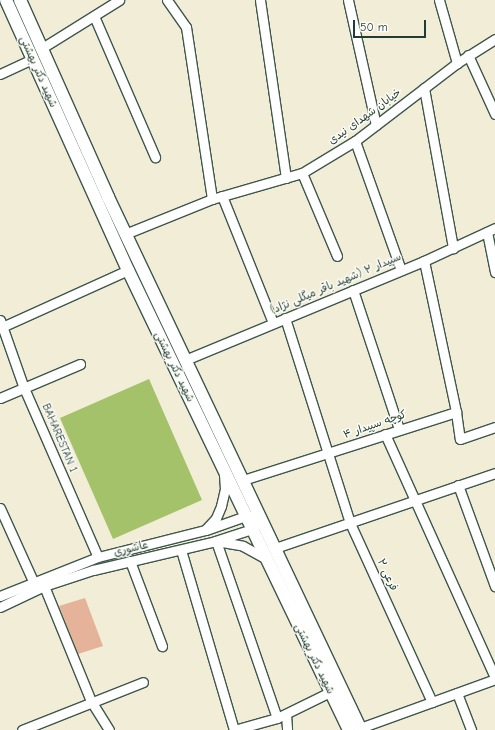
<!DOCTYPE html>
<meta charset="utf-8">
<style>
body{margin:0}
#map{position:relative;width:495px;height:730px;overflow:hidden;background:#f1edd7;font-family:"Comic Neue","Playpen Sans Arabic",sans-serif}
div>[style]{position:absolute}
.green>*{inset:0;background:#a4c26a}
.building>*{inset:0;background:#e5b39a}
.roads{filter:drop-shadow(1px 0 #3e574c) drop-shadow(-1px 0 #3e574c) drop-shadow(0 1px #3e574c) drop-shadow(0 -1px #3e574c)}
.minor>*{height:9px;margin:-4.5px;padding:0 4.5px;transform-origin:4.5px;border-radius:4.5px;background:#fff}
.major>*{height:12px;margin:-6px;padding:0 6px;transform-origin:6px;border-radius:6px;background:#fff}
span{translate:-50% -50%;white-space:nowrap;text-align:center;line-height:1.15;-webkit-text-stroke:3px #fdfcf7;paint-order:stroke}
.street-label{font-size:11px;color:#1f3d34}
.scale{position:absolute;left:353px;top:20px;width:73px;height:18px;box-sizing:border-box;border:2px solid #1f3d34;border-top:0;padding-left:5px;font-size:12px;line-height:14px;white-space:nowrap;color:#1f3d34;-webkit-text-stroke:3px #fdfcf7;paint-order:stroke}
</style>
<div id="map">
<div class="green">
<div style="clip-path:polygon(149px 379px,202px 500px,113px 539px,60px 418px)"></div>
</div>
<div class="building">
<div style="clip-path:polygon(85px 598px,103px 646px,78px 654px,59px 606px)"></div>
</div>
<div class="roads">
<div class="minor">
<div style="left:167px;top:0;width:33px;rotate:55deg"></div>
<div style="left:186px;top:27px;width:174px;rotate:81.4deg"></div>
<div style="left:260px;top:0;width:180px;rotate:81.7deg"></div>
<div style="left:348px;top:0;width:128px;rotate:77.4deg"></div>
<div style="left:439px;top:0;width:66px;rotate:74.1deg"></div>
<div style="left:94px;top:16px;width:154px;rotate:66.6deg"></div>
<div style="left:42px;top:48px;width:91px;rotate:-31.9deg"></div>
<div style="left:468px;top:55px;width:65px;rotate:65.4deg"></div>
<div style="left:0;top:74px;width:35px;rotate:-25deg"></div>
<div style="left:424px;top:88px;width:163px;rotate:79.7deg"></div>
<div style="left:355px;top:141px;width:137px;rotate:70.4deg"></div>
<div style="left:302px;top:173px;width:90px;rotate:67.1deg"></div>
<div style="left:222px;top:196px;width:137px;rotate:68.1deg"></div>
<div style="left:487px;top:232px;width:41px;rotate:78.7deg"></div>
<div style="left:125px;top:234px;width:94px;rotate:-21.9deg"></div>
<div style="left:212px;top:199px;width:94px;rotate:-16.1deg"></div>
<div style="left:302px;top:173px;width:62px;rotate:-31.1deg"></div>
<div style="left:355px;top:141px;width:128px;rotate:-37.4deg"></div>
<div style="left:457px;top:63px;width:45px;rotate:-32.3deg"></div>
<div style="left:424px;top:261px;width:154px;rotate:78deg"></div>
<div style="left:353px;top:290px;width:146px;rotate:71.7deg"></div>
<div style="left:285px;top:318px;width:215px;rotate:72.4deg"></div>
<div style="left:350px;top:523px;width:197px;rotate:65.4deg"></div>
<div style="left:0;top:320px;width:72px;rotate:70.6deg"></div>
<div style="left:24px;top:388px;width:184px;rotate:66.4deg"></div>
<div style="left:2px;top:327px;width:138px;rotate:-24.3deg"></div>
<div style="left:185px;top:360px;width:259px;rotate:-22.5deg"></div>
<div style="left:424px;top:261px;width:78px;rotate:-24.9deg"></div>
<div style="left:0;top:398px;width:87px;rotate:-23deg"></div>
<div style="left:385px;top:434px;width:268px;rotate:65.7deg"></div>
<div style="left:243px;top:480px;width:224px;rotate:-17.7deg"></div>
<div style="left:456px;top:412px;width:27px;rotate:82deg"></div>
<div style="left:460px;top:439px;width:37px;rotate:-19deg"></div>
<div style="left:458px;top:485px;width:108px;rotate:69.9deg"></div>
<div style="left:0;top:508px;width:80px;rotate:65.7deg"></div>
<div style="left:256px;top:523px;width:7px;rotate:124deg"></div>
<div style="left:252px;top:529px;width:38px;rotate:162deg"></div>
<div style="left:216px;top:541px;width:187px;rotate:71deg"></div>
<div style="left:206px;top:530px;width:42px;rotate:-19.3deg"></div>
<div style="left:246px;top:516px;width:7px"></div>
<div style="left:275px;top:548px;width:232px;rotate:-18.8deg"></div>
<div style="left:181px;top:550px;width:188px;rotate:73.6deg"></div>
<div style="left:130px;top:561px;width:91px;rotate:69.4deg"></div>
<div style="left:44px;top:586px;width:124px;rotate:67.8deg"></div>
<div style="left:91px;top:701px;width:34px;rotate:58deg"></div>
<div style="left:0;top:596px;width:105px;rotate:-21.7deg"></div>
<div style="left:98px;top:557px;width:110px;rotate:-14.2deg"></div>
<div style="left:205px;top:530px;width:16px;rotate:-47deg"></div>
<div style="left:216px;top:518px;width:13px;rotate:-67deg"></div>
<div style="left:221px;top:506px;width:17px;rotate:-77deg"></div>
<div style="left:225px;top:489px;width:15px;rotate:-94deg"></div>
<div style="left:0;top:607px;width:49px;rotate:-25.5deg"></div>
<div style="left:44px;top:586px;width:52px;rotate:-18.1deg"></div>
<div style="left:93px;top:570px;width:126px;rotate:-13.3deg"></div>
<div style="left:216px;top:541px;width:27px;rotate:10deg"></div>
<div style="left:243px;top:546px;width:26px;rotate:29deg"></div>
<div style="left:457px;top:693px;width:40px;rotate:69deg"></div>
<div style="left:286px;top:714px;width:16px;rotate:86deg"></div>
<div style="left:360px;top:728px;width:144px;rotate:-19.9deg"></div>
<div style="left:22px;top:730px;width:130px;rotate:-21.6deg"></div>
<div style="left:234px;top:730px;width:45px;rotate:-15.6deg"></div>
<div style="left:277px;top:718px;width:59px;rotate:-26.1deg"></div>
</div>
<div class="major">
<div style="left:6px;top:0;width:296px;rotate:65.7deg"></div>
<div style="left:128px;top:270px;width:510px;rotate:64.34deg"></div>
<div style="left:20px;top:0;width:216px;rotate:65.9deg"></div>
<div style="left:108px;top:197px;width:590px;rotate:64.61deg"></div>
</div>
</div>
<div class="street-label">
<span style="left:38px;top:72px;rotate:66deg">شهید دکتر بهشتی</span>
<span style="left:365px;top:117px;rotate:-36deg">خیابان شهدای نیدی</span>
<span style="left:336px;top:284px;rotate:-23deg">سپیدار ۲ (شهید باقر میگلی نژاد)</span>
<span style="left:174px;top:367px;rotate:64deg">شهید دکتر بهشتی</span>
<span style="left:375px;top:425px;rotate:-19deg">کوچه سپیدار ۴</span>
<span style="left:59px;top:438px;rotate:67deg">BAHARESTAN 1</span>
<span style="left:131px;top:549px;rotate:-13deg">عاشوری</span>
<span style="left:387px;top:575px;rotate:65deg">فرعی ۲</span>
<span style="left:314px;top:659px;rotate:64deg">شهید دکتر بهشتی</span>
</div>
<div class="scale">50 m</div>
</div>
